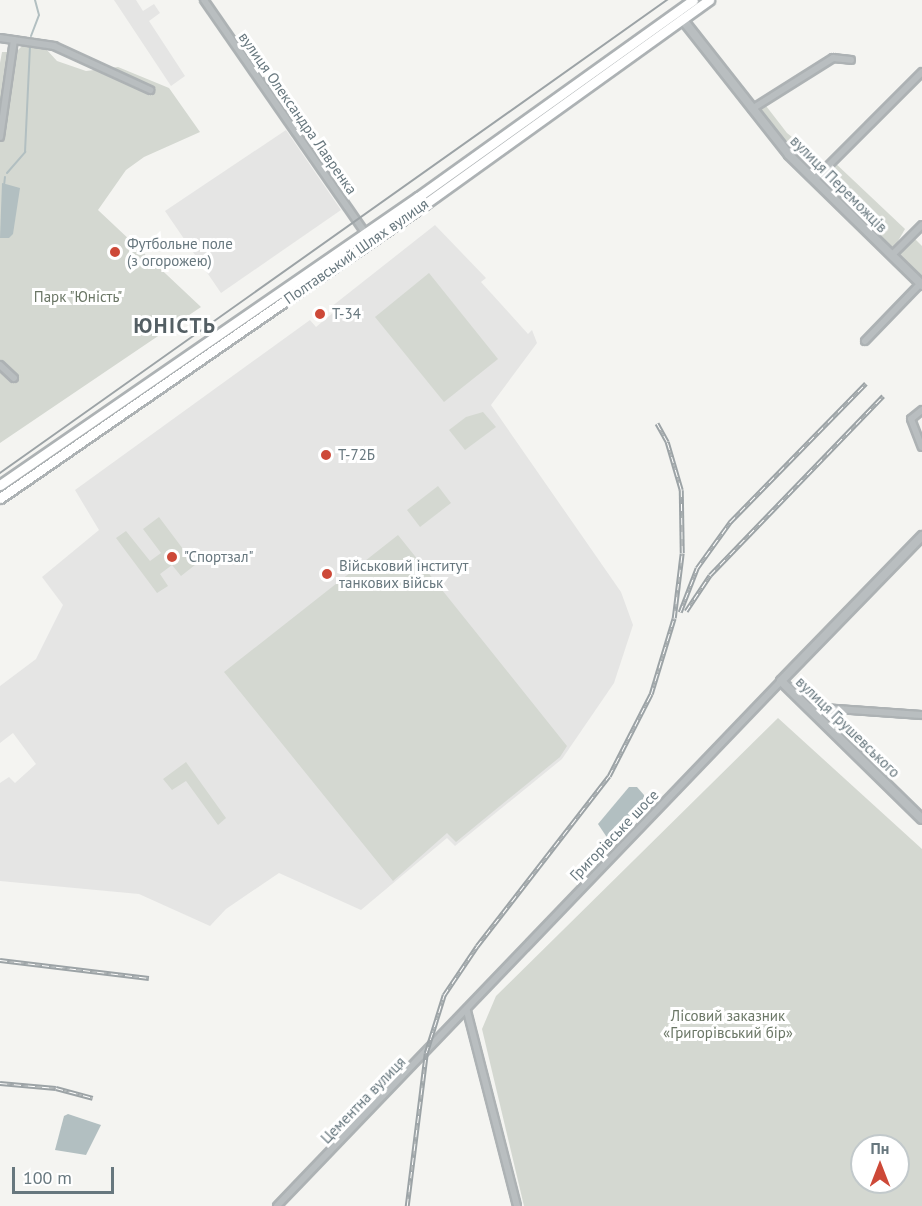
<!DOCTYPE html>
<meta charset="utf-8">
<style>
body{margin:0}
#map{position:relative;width:922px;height:1206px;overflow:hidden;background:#f4f4f1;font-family:"PT Sans",sans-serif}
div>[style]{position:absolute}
.built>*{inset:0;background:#e5e5e4}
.green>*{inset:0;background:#d4d8d1}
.water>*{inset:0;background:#b2bfc1}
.stream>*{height:2px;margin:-1px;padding:0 1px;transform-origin:1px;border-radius:1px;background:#b2bfc1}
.roads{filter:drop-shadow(2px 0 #adb2b4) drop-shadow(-2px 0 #adb2b4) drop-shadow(0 2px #adb2b4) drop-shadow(0 -2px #adb2b4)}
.minor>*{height:6px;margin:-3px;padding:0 3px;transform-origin:3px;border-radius:3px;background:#b9bec0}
.tertiary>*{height:8px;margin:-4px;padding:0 4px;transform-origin:4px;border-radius:4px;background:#b9bec0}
.primary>*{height:9px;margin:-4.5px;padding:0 4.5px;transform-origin:4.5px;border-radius:4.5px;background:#fff}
.tram>*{height:1.5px;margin:-0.75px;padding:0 0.75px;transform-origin:0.75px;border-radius:0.75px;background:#9ca3a6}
.rail>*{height:4.5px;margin-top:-2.25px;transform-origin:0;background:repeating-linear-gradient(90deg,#fff 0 7px,#9ca3a6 0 14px);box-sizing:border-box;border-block:2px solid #9ca3a6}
.dots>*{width:16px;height:16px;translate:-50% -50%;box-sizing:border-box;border:3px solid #fff;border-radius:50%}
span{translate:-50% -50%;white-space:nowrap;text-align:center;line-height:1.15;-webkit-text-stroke:6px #fff;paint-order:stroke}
.street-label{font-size:15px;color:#67777e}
.poi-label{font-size:15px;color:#67777e}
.left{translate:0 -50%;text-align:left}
.park-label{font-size:15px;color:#6a7665}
.district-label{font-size:21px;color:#545f64;font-weight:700;letter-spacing:1.5px}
.north{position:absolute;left:850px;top:1134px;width:60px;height:60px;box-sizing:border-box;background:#fff;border:2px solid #c2c9cb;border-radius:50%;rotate:0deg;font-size:16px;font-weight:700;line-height:24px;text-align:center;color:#67777e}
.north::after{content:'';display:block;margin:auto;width:21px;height:27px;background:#cd4938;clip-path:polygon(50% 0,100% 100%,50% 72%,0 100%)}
.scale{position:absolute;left:12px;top:1167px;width:102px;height:27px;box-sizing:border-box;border:3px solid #67777e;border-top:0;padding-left:8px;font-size:18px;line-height:21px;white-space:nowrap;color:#67777e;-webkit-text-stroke:4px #fff;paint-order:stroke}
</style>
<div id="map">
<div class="built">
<div style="clip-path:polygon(114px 0,136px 0,143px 11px,154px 4px,160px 13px,149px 21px,185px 76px,171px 86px)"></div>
<div style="clip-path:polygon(286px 130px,341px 210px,221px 293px,165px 211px)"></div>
<div style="clip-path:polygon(435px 225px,486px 278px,481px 282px,528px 334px,532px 330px,537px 343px,491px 405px,621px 592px,633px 625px,614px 683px,562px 759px,455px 846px,447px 838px,361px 910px,279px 873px,226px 909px,210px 926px,139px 894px,0 881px,0 783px,9px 777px,15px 783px,36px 764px,13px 733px,0 743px,0 686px,36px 659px,63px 605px,42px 577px,99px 530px,75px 490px,310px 320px,316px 327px,334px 312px,331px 307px)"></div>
</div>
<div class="green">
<div style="clip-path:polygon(24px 44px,46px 49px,57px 61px,86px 71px,118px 67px,169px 88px,200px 132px,144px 157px,126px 170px,98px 210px,201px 307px,0 443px,0 63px,2px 52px,16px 52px)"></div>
<div style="clip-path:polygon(763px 102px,787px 133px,818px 158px,817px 170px,807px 173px,752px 109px)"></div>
<div style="clip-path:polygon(833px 161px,905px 229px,894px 248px,887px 250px,820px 186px,819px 175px)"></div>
<div style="clip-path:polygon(912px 236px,922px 246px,922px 285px,892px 255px)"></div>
<div style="clip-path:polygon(429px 273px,498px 359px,444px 402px,375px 317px)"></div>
<div style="clip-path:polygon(483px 412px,496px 427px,465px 450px,449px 430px,466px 417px)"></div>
<div style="clip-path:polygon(438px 486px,451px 503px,420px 527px,407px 510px)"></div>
<div style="clip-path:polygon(159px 517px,195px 565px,181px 576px,172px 565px,160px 574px,168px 586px,157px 593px,116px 538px,126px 531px,150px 561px,161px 553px,143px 529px)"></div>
<div style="clip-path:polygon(398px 535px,567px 746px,560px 757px,456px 842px,447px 833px,393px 881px,224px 672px)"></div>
<div style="clip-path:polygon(evenodd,778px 718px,922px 849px,922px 1206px,524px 1206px,482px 1029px,496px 996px,778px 718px,862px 1146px,898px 1146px,898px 1182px,862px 1182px,862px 1146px)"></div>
<div style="clip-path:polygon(186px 762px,226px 818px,218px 825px,186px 781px,172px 790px,163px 779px)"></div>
</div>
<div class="water">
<div style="clip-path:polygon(2px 183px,20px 188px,13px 234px,9px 238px,0 238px)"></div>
<div style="clip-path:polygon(629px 787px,637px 787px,644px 795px,644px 804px,608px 839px,598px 824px)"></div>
<div style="clip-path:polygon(68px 1114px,101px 1125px,86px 1155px,55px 1150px,64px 1116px)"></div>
</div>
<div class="stream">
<div style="left:31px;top:36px;width:22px;rotate:-69deg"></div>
<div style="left:39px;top:15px;width:16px;rotate:-105deg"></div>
<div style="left:7px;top:173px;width:28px;rotate:-49deg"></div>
<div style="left:25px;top:152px;width:107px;rotate:-87.3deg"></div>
<div style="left:4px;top:186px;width:9px;rotate:-84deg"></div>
</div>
<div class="roads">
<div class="minor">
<div style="left:204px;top:0;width:286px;rotate:55.3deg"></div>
<div style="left:0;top:38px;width:55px;rotate:8.4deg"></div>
<div style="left:54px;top:46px;width:106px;rotate:24.6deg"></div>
<div style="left:752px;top:109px;width:96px;rotate:-32.2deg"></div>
<div style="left:833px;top:58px;width:18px;rotate:6deg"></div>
<div style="left:0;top:137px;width:98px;rotate:-81.8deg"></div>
<div style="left:814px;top:180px;width:153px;rotate:-45deg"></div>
<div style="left:892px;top:255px;width:42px;rotate:-45deg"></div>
<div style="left:865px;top:341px;width:81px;rotate:-46deg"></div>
<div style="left:0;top:365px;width:19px;rotate:43deg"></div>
<div style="left:922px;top:410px;width:14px;rotate:141deg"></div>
<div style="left:911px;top:419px;width:30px;rotate:69deg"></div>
<div style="left:808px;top:707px;width:114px;rotate:4deg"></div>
<div style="left:467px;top:1011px;width:201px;rotate:75.6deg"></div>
<div style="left:277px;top:1206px;width:728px;rotate:-46.17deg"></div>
</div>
<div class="tertiary">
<div style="left:679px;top:15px;width:178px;rotate:51.8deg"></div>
<div style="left:789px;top:155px;width:186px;rotate:44.3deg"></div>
<div style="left:922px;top:536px;width:202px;rotate:134.2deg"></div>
<div style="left:781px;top:681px;width:197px;rotate:44.4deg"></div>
</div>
<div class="primary">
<div style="left:0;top:485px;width:508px;rotate:-34.57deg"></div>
<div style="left:418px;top:197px;width:338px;rotate:-35.6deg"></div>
<div style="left:0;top:498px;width:517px;rotate:-34.67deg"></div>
<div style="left:425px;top:204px;width:350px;rotate:-35.7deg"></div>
</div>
</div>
<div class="tram">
<div style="left:0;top:473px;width:818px;rotate:-35.34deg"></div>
</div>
<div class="rail">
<div style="left:686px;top:611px;width:43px;rotate:-56.3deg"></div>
<div style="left:710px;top:575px;width:249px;rotate:-46deg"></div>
<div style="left:680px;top:612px;width:47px;rotate:-68.9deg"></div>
<div style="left:697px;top:568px;width:57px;rotate:-54.3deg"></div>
<div style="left:730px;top:522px;width:194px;rotate:-45.6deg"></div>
<div style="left:0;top:960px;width:150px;rotate:6.9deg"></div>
<div style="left:0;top:1083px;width:56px;rotate:5.1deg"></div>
<div style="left:56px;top:1088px;width:38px;rotate:15deg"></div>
<div style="left:407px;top:1206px;width:154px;rotate:-82.9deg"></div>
<div style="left:426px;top:1053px;width:61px;rotate:-72.8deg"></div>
<div style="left:444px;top:995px;width:59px;rotate:-56deg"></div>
<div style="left:477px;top:946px;width:215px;rotate:-52.2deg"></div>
<div style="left:609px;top:776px;width:92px;rotate:-62.9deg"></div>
<div style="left:651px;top:694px;width:79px;rotate:-73.2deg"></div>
<div style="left:674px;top:618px;width:65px;rotate:-83deg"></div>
<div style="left:682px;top:553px;width:63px;rotate:-90.9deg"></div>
<div style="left:681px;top:490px;width:50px;rotate:-106.3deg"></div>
<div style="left:667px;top:442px;width:21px;rotate:-119deg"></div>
</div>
<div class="dots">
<div style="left:115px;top:252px;background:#cd4938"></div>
<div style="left:320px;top:314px;background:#cd4938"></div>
<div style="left:326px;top:455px;background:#cd4938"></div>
<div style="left:172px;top:557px;background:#cd4938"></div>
<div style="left:327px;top:574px;background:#cd4938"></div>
</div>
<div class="street-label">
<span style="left:298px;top:113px;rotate:55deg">вулиця Олександра Лавренка</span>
<span style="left:839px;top:184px;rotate:45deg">вулиця Переможців</span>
<span style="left:356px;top:251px;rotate:-35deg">Полтавський Шлях вулиця</span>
<span style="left:848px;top:727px;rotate:44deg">вулиця Грушевського</span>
<span style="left:614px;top:835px;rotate:-46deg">Григорівське шосе</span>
<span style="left:363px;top:1100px;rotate:-46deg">Цементна вулиця</span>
</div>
<div class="poi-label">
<span class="left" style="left:127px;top:252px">Футбольне поле<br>(з огорожею)</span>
<span class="left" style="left:332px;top:314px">T-34</span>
<span class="left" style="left:338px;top:455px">Т-72Б</span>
<span class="left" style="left:184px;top:557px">"Спортзал"</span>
<span class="left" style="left:339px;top:574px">Військовий інститут<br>танкових військ</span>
</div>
<div class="park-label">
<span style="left:78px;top:297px">Парк "Юність"</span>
<span style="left:728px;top:1024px">Лісовий заказник<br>«Григорівський бір»</span>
</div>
<div class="district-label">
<span style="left:175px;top:326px">ЮНІСТЬ</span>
</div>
<div class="north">Пн</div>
<div class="scale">100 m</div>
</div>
